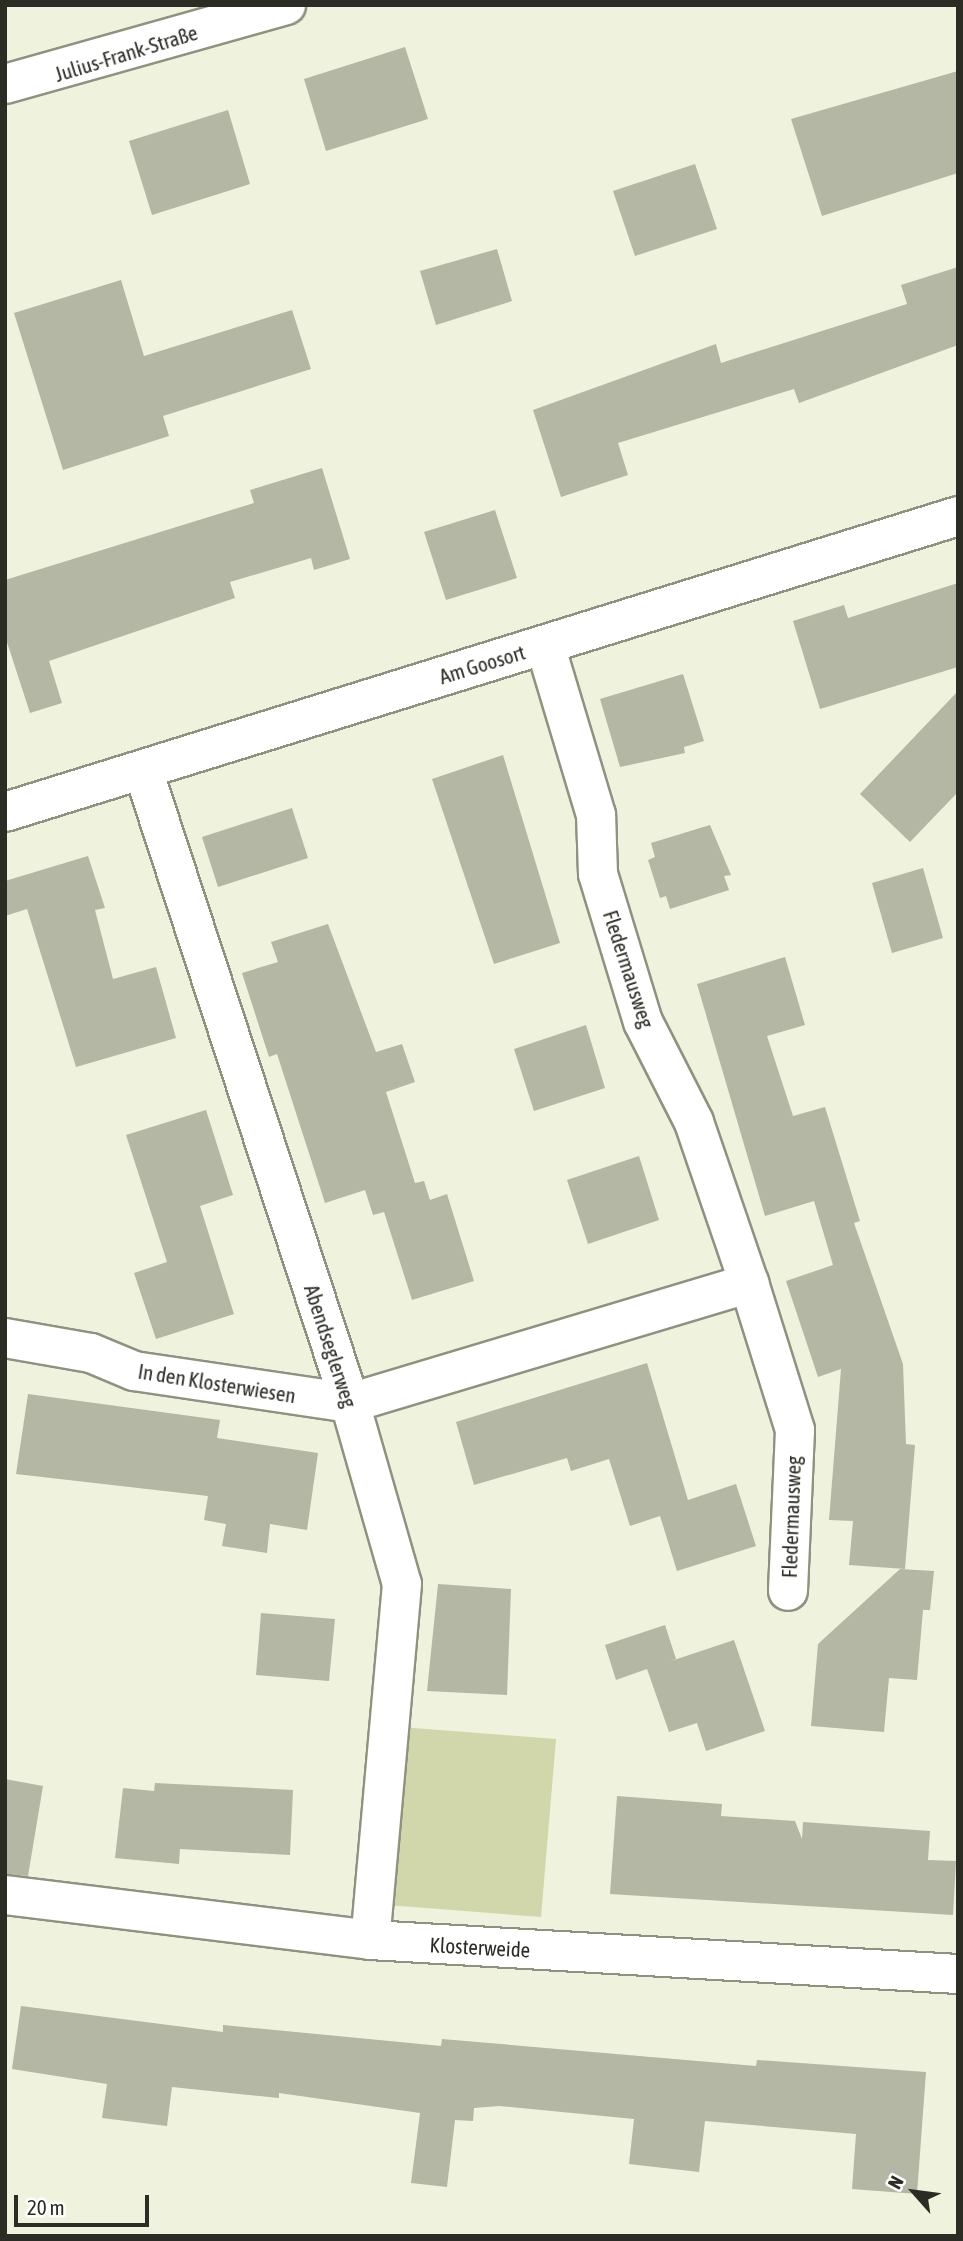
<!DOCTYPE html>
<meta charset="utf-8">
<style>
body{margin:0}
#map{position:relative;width:963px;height:2241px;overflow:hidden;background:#eff2dd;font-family:"Asap Condensed",sans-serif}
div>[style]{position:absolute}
.green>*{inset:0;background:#d1d7ab}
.building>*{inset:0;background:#b4b7a3}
.roads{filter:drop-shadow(2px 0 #8f927e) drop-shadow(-2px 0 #8f927e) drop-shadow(0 2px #8f927e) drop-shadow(0 -2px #8f927e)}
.street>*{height:38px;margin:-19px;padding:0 19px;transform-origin:19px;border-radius:19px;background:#fff}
span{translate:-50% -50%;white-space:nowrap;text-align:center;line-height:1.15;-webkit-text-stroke:6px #fff;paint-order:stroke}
.street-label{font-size:21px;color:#2b2c24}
.frame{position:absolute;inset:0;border:7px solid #2b2c24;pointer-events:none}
.north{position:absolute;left:879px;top:2157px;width:70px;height:70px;-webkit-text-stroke:5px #fff;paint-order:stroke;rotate:298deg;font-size:19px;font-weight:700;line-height:28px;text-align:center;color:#2b2c24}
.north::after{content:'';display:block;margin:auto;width:24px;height:32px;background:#2b2c24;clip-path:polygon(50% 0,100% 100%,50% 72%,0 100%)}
.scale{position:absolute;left:14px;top:2195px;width:135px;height:32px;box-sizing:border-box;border:4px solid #2b2c24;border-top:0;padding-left:9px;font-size:21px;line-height:24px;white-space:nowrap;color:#2b2c24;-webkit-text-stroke:5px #fff;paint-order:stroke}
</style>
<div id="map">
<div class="green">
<div style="clip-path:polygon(401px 1727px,556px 1739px,541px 1917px,387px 1905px)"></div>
</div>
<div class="building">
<div style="clip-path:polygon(405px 47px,428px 119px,326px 151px,304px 79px)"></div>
<div style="clip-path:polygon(958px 71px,958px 173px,822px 216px,791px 119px)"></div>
<div style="clip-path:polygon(228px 110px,250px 184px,152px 215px,129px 141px)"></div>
<div style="clip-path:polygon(695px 164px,717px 229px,635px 256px,613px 191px)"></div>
<div style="clip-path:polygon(497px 249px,512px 301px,436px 325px,420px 271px)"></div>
<div style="clip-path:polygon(958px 267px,958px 345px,799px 403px,794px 389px,618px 443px,628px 475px,561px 497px,533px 410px,716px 344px,721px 363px,907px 304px,901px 285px)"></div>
<div style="clip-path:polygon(121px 280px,144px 356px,292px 310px,311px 369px,163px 416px,169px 436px,63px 470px,14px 313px)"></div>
<div style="clip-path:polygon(322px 468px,350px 559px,314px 570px,311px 558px,230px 582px,235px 598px,49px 661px,62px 703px,30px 713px,5px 636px,5px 580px,254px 503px,250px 490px)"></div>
<div style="clip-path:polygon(495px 510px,517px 578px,446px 600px,424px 532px)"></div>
<div style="clip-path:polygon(958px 583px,958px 667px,820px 709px,793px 621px,844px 605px,848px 618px)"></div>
<div style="clip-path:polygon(683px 674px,704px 741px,684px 747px,685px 753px,620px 767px,600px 699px)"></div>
<div style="clip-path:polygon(958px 691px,958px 792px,910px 842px,860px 794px)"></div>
<div style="clip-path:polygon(503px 755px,560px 943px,494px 964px,432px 779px)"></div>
<div style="clip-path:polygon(292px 808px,308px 858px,218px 887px,202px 837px)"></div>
<div style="clip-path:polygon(710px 825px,731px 875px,724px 876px,729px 890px,670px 909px,666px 896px,660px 898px,648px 860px,655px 857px,651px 843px)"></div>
<div style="clip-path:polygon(88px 856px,105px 908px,95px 910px,113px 979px,156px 967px,176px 1038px,76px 1067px,27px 909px,5px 916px,5px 881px)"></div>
<div style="clip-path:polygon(923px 868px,943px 938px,892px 953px,872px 883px)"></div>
<div style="clip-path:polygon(328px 924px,376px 1052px,402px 1044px,415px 1082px,386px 1092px,415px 1183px,424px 1181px,430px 1200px,447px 1194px,474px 1281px,412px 1300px,384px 1212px,373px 1215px,365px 1190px,325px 1203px,277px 1054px,269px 1057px,242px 973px,278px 962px,271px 942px)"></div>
<div style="clip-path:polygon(785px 957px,805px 1025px,767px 1036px,793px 1116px,825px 1107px,860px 1221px,854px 1223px,903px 1364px,906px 1444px,915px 1445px,905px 1569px,849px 1565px,853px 1521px,829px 1520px,841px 1369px,818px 1377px,786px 1281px,833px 1265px,814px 1201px,765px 1216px,697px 984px)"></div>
<div style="clip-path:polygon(586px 1025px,605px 1088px,534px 1111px,514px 1049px)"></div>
<div style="clip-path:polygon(206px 1110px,233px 1195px,200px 1206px,234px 1314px,156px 1339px,134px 1273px,167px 1262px,126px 1135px)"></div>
<div style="clip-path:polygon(639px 1156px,659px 1220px,588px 1244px,567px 1180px)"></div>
<div style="clip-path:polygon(647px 1363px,688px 1500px,736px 1484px,756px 1546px,677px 1571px,660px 1516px,630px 1526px,609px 1459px,571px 1471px,567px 1458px,474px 1485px,456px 1422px)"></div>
<div style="clip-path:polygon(28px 1394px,220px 1420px,217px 1438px,318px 1453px,307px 1530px,270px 1524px,267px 1553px,222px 1546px,226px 1524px,204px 1520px,208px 1496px,16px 1474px)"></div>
<div style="clip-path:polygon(900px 1569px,934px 1571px,930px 1610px,923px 1610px,917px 1680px,889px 1678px,884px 1732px,811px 1726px,818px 1644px)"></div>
<div style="clip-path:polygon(438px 1584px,511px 1589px,507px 1695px,427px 1691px)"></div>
<div style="clip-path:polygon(261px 1613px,335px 1619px,329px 1681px,256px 1675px)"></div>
<div style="clip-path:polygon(665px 1625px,676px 1659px,668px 1662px,734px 1640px,765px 1731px,706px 1751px,697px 1723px,669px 1732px,647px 1669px,616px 1680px,605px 1645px)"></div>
<div style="clip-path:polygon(5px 1779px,43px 1786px,28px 1876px,5px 1874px)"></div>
<div style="clip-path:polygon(155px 1783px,293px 1790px,290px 1855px,180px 1849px,179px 1864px,115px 1858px,123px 1788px,154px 1791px)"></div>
<div style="clip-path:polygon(617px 1796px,722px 1804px,721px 1816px,795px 1821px,802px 1839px,803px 1822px,930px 1831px,928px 1860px,956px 1861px,953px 1915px,610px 1894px)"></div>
<div style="clip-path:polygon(21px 2006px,223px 2032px,223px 2025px,441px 2046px,442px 2039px,756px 2066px,757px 2060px,926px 2072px,917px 2194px,852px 2189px,856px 2134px,705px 2121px,699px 2172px,629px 2164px,634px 2119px,499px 2106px,474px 2108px,473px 2121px,455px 2120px,447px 2187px,411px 2183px,420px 2113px,279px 2093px,279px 2098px,172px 2087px,167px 2126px,102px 2118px,107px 2084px,12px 2069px)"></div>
</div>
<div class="roads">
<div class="street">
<div style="left:5px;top:84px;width:292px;rotate:-15.7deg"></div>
<div style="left:143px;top:770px;width:666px;rotate:71.89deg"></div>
<div style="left:350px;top:1403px;width:188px;rotate:74deg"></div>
<div style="left:402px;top:1584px;width:357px;rotate:95.1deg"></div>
<div style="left:5px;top:812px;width:998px;rotate:-17.25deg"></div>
<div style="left:749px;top:1283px;width:154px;rotate:72.6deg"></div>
<div style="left:795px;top:1430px;width:161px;rotate:92.5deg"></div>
<div style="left:5px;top:1338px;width:87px;rotate:9.9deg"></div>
<div style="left:91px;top:1353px;width:47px;rotate:22.7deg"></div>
<div style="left:134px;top:1371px;width:218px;rotate:8.4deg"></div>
<div style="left:350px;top:1403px;width:417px;rotate:-16.7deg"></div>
<div style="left:749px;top:1283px;width:170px;rotate:-108.9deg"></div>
<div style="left:694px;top:1122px;width:112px;rotate:-117deg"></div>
<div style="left:643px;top:1022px;width:155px;rotate:-106.9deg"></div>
<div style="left:598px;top:874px;width:59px;rotate:-91.9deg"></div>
<div style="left:596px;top:815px;width:177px;rotate:-106.7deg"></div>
<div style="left:5px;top:1895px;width:368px;rotate:7deg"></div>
<div style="left:370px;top:1940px;width:589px;rotate:3.31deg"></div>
</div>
</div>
<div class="street-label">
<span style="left:126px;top:53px;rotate:-17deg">Julius-Frank-Straße</span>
<span style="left:482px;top:664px;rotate:-17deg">Am Goosort</span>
<span style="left:629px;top:969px;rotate:72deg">Fledermausweg</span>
<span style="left:331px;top:1346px;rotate:72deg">Abendseglerweg</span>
<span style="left:217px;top:1383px;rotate:9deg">In den Klosterwiesen</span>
<span style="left:791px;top:1517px;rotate:-88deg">Fledermausweg</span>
<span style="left:480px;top:1947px;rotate:3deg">Klosterweide</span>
</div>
<div class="frame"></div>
<div class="north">N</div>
<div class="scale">20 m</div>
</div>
